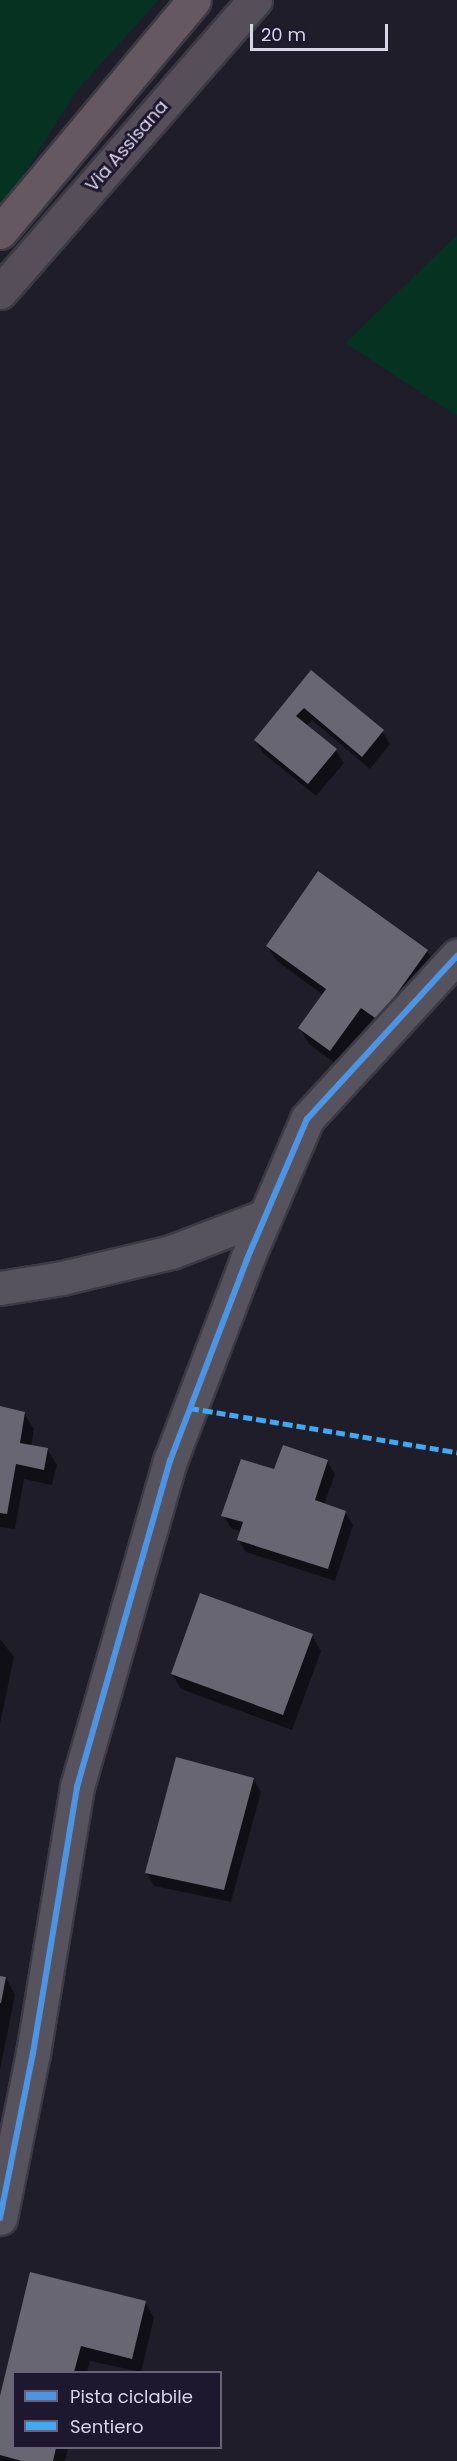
<!DOCTYPE html>
<style>
body{margin:0}
#map{position:relative;width:457px;height:2461px;overflow:hidden;background:#201d2a;font-family:Poppins,sans-serif}
div>[style]{position:absolute}
.green>*{inset:0;background:#053221}
.shadow>*{inset:0;background:#0007}
.building>*{inset:0;background:#686672}
.roads{filter:drop-shadow(2px 0 #3b3a45) drop-shadow(-2px 0 #3b3a45) drop-shadow(0 2px #3b3a45) drop-shadow(0 -2px #3b3a45)}
.minor>*{height:33px;margin:-16.5px;padding:0 16.5px;transform-origin:16.5px;border-radius:16.5px;background:#56535f}
.major>*{height:33px;margin:-16.5px;padding:0 16.5px;transform-origin:16.5px;border-radius:16.5px;background:#564e58}
.highway>*{height:33px;margin:-16.5px;padding:0 16.5px;transform-origin:16.5px;border-radius:16.5px;background:#655861}
.quiet>*{height:4.5px;margin-top:-2.25px;transform-origin:0;background:repeating-linear-gradient(90deg,#3fa9f5 0 9px,transparent 0 13.5px)}
.cycleway>*{height:6px;margin:-3px;padding:0 3px;transform-origin:3px;border-radius:3px;background:#4d94e3}
span{translate:-50% -50%;white-space:nowrap;text-align:center;line-height:1.15;-webkit-text-stroke:6px #1d1730;paint-order:stroke}
.street-label{font-size:18px;color:#d8d5e7}
.legend{position:absolute;left:12px;top:2371px;width:210px;height:78px;box-sizing:border-box;background:#1d1730;border:2px solid #686379;margin:0;padding:8px 10px;list-style:none;font-size:18px;color:#d8d5e7}
.legend li{display:flex;align-items:center;gap:12px;height:30px}
.legend b{width:30px;border:2px solid #686379}
.scale{position:absolute;left:250px;top:24px;width:138px;height:27px;box-sizing:border-box;border:3px solid #d8d5e7;border-top:0;padding-left:8px;font-size:18px;line-height:21px;white-space:nowrap;color:#d8d5e7;-webkit-text-stroke:4px #1d1730;paint-order:stroke}
</style>
<div id="map">
<div class="green">
<div style="clip-path:polygon(0 0,159px 0,78px 89px,0 212px)"></div>
<div style="clip-path:polygon(457px 235px,457px 416px,345px 343px)"></div>
</div>
<div class="shadow">
<div style="clip-path:polygon(311px 672px,382px 731px,390px 744px,370px 769px,312px 720px,306px 726px,336px 750px,344px 763px,316px 796px,263px 753px,255px 740px)"></div>
<div style="clip-path:polygon(267px 946px,427px 951px,436px 967px,387px 1035px,371px 1023px,339px 1066px,309px 1044px,300px 1028px,324px 996px,277px 961px)"></div>
<div style="clip-path:polygon(0 1408px,24px 1413px,34px 1429px,31px 1447px,47px 1449px,57px 1465px,52px 1485px,24px 1479px,15px 1529px,0 1527px)"></div>
<div style="clip-path:polygon(327px 1461px,335px 1474px,324px 1505px,345px 1512px,353px 1525px,335px 1581px,246px 1552px,238px 1539px,241px 1532px,231px 1528px,223px 1515px,275px 1471px)"></div>
<div style="clip-path:polygon(312px 1635px,321px 1651px,292px 1730px,181px 1689px,172px 1674px)"></div>
<div style="clip-path:polygon(0 1639px,14px 1657px,0 1724px)"></div>
<div style="clip-path:polygon(253px 1779px,261px 1792px,231px 1902px,154px 1886px,147px 1873px)"></div>
<div style="clip-path:polygon(0 1977px,6px 1978px,15px 1995px,0 2070px)"></div>
<div style="clip-path:polygon(31px 2274px,145px 2302px,154px 2318px,141px 2372px,90px 2361px,87px 2372px,14px 2372px,14px 2448px,68px 2448px,65px 2461px,0 2461px,0 2402px)"></div>
</div>
<div class="building">
<div style="clip-path:polygon(311px 670px,384px 730px,362px 757px,304px 708px,296px 716px,337px 749px,308px 784px,254px 740px)"></div>
<div style="clip-path:polygon(318px 871px,428px 950px,378px 1020px,361px 1008px,330px 1051px,298px 1028px,326px 989px,266px 946px)"></div>
<div style="clip-path:polygon(0 1406px,25px 1412px,20px 1443px,48px 1448px,44px 1470px,16px 1464px,7px 1514px,0 1513px)"></div>
<div style="clip-path:polygon(283px 1445px,328px 1460px,315px 1500px,346px 1511px,328px 1569px,237px 1540px,243px 1522px,221px 1516px,241px 1459px,274px 1469px)"></div>
<div style="clip-path:polygon(200px 1593px,313px 1634px,283px 1715px,171px 1674px)"></div>
<div style="clip-path:polygon(176px 1757px,254px 1778px,224px 1890px,145px 1873px)"></div>
<div style="clip-path:polygon(0 1976px,6px 1977px,1px 2003px,0 2003px)"></div>
<div style="clip-path:polygon(30px 2272px,146px 2301px,132px 2359px,81px 2346px,74px 2372px,14px 2372px,14px 2448px,56px 2448px,53px 2461px,22px 2461px,0 2455px,0 2396px)"></div>
</div>
<div class="roads">
<div class="minor">
<div style="left:0;top:1288px;width:63px;rotate:-9.2deg"></div>
<div style="left:62px;top:1278px;width:112px;rotate:-13.4deg"></div>
<div style="left:171px;top:1252px;width:101px;rotate:-21deg"></div>
<div style="left:0;top:2218px;width:168px;rotate:-78.7deg"></div>
<div style="left:33px;top:2053px;width:270px;rotate:-80.6deg"></div>
<div style="left:77px;top:1787px;width:339px;rotate:-74.1deg"></div>
<div style="left:170px;top:1461px;width:216px;rotate:-69.1deg"></div>
<div style="left:247px;top:1259px;width:152px;rotate:-66.8deg"></div>
<div style="left:307px;top:1119px;width:222px;rotate:-47.4deg"></div>
</div>
<div class="major">
<div style="left:0;top:292px;width:388px;rotate:-48.9deg"></div>
</div>
<div class="highway">
<div style="left:0;top:232px;width:302px;rotate:-50.1deg"></div>
</div>
</div>
<div class="quiet">
<div style="left:190px;top:1408px;width:271px;rotate:9.4deg"></div>
</div>
<div class="cycleway">
<div style="left:0;top:2218px;width:168px;rotate:-78.7deg"></div>
<div style="left:33px;top:2053px;width:270px;rotate:-80.6deg"></div>
<div style="left:77px;top:1787px;width:339px;rotate:-74.1deg"></div>
<div style="left:170px;top:1461px;width:216px;rotate:-69.1deg"></div>
<div style="left:247px;top:1259px;width:152px;rotate:-66.8deg"></div>
<div style="left:307px;top:1119px;width:222px;rotate:-47.4deg"></div>
</div>
<div class="street-label">
<span style="left:127px;top:146px;rotate:-49deg">Via Assisana</span>
</div>
<ul class="legend">
<li><b style="height:8px;background:#4d94e3"></b>Pista ciclabile</li>
<li><b style="height:8px;background:#3fa9f5"></b>Sentiero</li>
</ul>
<div class="scale">20 m</div>
</div>
